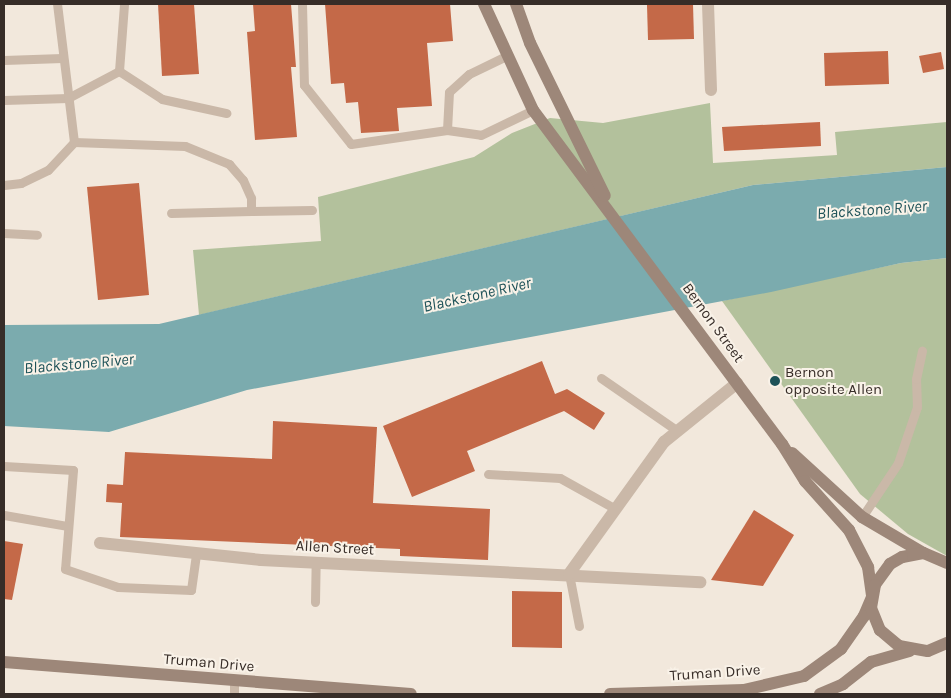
<!DOCTYPE html>
<style>
body{margin:0}
#map{position:relative;width:951px;height:698px;overflow:hidden;background:#f2e8dc;font-family:Karla,sans-serif}
div>[style]{position:absolute}
.green>*{inset:0;background:#b3c19c}
.water>*{inset:0;background:#7babae}
.building>*{inset:0;background:#c46948}
.lane>*{height:9px;margin:-4.5px;padding:0 4.5px;transform-origin:4.5px;border-radius:4.5px;background:#cab8a8}
.street>*{height:12px;margin:-6px;padding:0 6px;transform-origin:6px;border-radius:6px;background:#cab8a8}
.secondary>*{height:12px;margin:-6px;padding:0 6px;transform-origin:6px;border-radius:6px;background:#9d8779}
.dots>*{width:14px;height:14px;translate:-50% -50%;box-sizing:border-box;border:2px solid #f9f2e8;border-radius:50%}
span{translate:-50% -50%;white-space:nowrap;text-align:center;line-height:1.15;-webkit-text-stroke:4px #f9f2e8;paint-order:stroke}
.street-label{font-size:15px;color:#372d28}
.poi-label{font-size:15px;color:#372d28}
.left{translate:0 -50%;text-align:left}
.water-label{font-size:16px;color:#1e5258;font-style:italic}
.frame{position:absolute;inset:0;border:5px solid #372d28;pointer-events:none}
</style>
<div id="map">
<div class="green">
<div style="clip-path:polygon(710px 103px,713px 163px,837px 155px,835px 132px,947px 122px,947px 167px,753px 185px,199px 315px,193px 250px,321px 241px,318px 197px,474px 157px,512px 133px,550px 118px,603px 123px)"></div>
<div style="clip-path:polygon(947px 258px,947px 556px,908px 534px,860px 494px,722px 301px,901px 263px)"></div>
</div>
<div class="water">
<div style="clip-path:polygon(947px 167px,947px 258px,901px 263px,771px 292px,247px 390px,109px 432px,4px 426px,4px 325px,159px 324px,753px 185px)"></div>
</div>
<div class="building">
<div style="clip-path:polygon(158px 4px,194px 4px,199px 74px,162px 76px)"></div>
<div style="clip-path:polygon(253px 4px,291px 4px,296px 67px,291px 67px,297px 137px,255px 140px,247px 32px,255px 31px)"></div>
<div style="clip-path:polygon(325px 4px,450px 4px,453px 41px,427px 43px,432px 106px,397px 108px,399px 131px,361px 133px,358px 102px,346px 103px,344px 83px,331px 84px)"></div>
<div style="clip-path:polygon(693px 4px,694px 39px,648px 40px,647px 5px)"></div>
<div style="clip-path:polygon(888px 51px,889px 84px,825px 86px,824px 53px)"></div>
<div style="clip-path:polygon(941px 52px,944px 69px,923px 73px,919px 56px)"></div>
<div style="clip-path:polygon(820px 122px,821px 146px,724px 151px,722px 127px)"></div>
<div style="clip-path:polygon(139px 183px,149px 295px,98px 300px,87px 187px)"></div>
<div style="clip-path:polygon(542px 361px,555px 394px,567px 389px,605px 413px,594px 430px,564px 411px,467px 451px,475px 471px,412px 497px,383px 426px)"></div>
<div style="clip-path:polygon(273px 421px,377px 427px,373px 503px,490px 509px,488px 560px,400px 556px,400px 549px,120px 537px,122px 503px,106px 502px,107px 484px,123px 485px,125px 452px,272px 459px)"></div>
<div style="clip-path:polygon(754px 510px,794px 535px,763px 586px,711px 580px)"></div>
<div style="clip-path:polygon(4px 541px,23px 544px,12px 600px,4px 599px)"></div>
<div style="clip-path:polygon(512px 591px,562px 592px,562px 648px,512px 647px)"></div>
</div>
<div class="lane">
<div style="left:302px;top:4px;width:81px;rotate:88.6deg"></div>
<div style="left:304px;top:85px;width:75px;rotate:51.5deg"></div>
<div style="left:351px;top:144px;width:97px;rotate:-8.3deg"></div>
<div style="left:447px;top:130px;width:34px;rotate:8deg"></div>
<div style="left:481px;top:135px;width:58px;rotate:-25.7deg"></div>
<div style="left:4px;top:60px;width:58px;rotate:-2deg"></div>
<div style="left:119px;top:71px;width:51px;rotate:33.1deg"></div>
<div style="left:162px;top:99px;width:66px;rotate:12.3deg"></div>
<div style="left:4px;top:100px;width:64px;rotate:-1.8deg"></div>
<div style="left:68px;top:98px;width:58px;rotate:-27.9deg"></div>
<div style="left:119px;top:71px;width:67px;rotate:-85.7deg"></div>
<div style="left:447px;top:130px;width:38px;rotate:-87deg"></div>
<div style="left:449px;top:92px;width:27px;rotate:-42deg"></div>
<div style="left:469px;top:74px;width:41px;rotate:-25.9deg"></div>
<div style="left:74px;top:142px;width:111px;rotate:2.1deg"></div>
<div style="left:185px;top:146px;width:48px;rotate:22.2deg"></div>
<div style="left:229px;top:164px;width:21px;rotate:49deg"></div>
<div style="left:243px;top:180px;width:20px;rotate:66deg"></div>
<div style="left:251px;top:198px;width:13px;rotate:90deg"></div>
<div style="left:251px;top:211px;width:80px;rotate:178.6deg"></div>
<div style="left:4px;top:185px;width:17px;rotate:-7deg"></div>
<div style="left:21px;top:183px;width:30px;rotate:-26deg"></div>
<div style="left:48px;top:170px;width:38px;rotate:-47deg"></div>
<div style="left:74px;top:142px;width:139px;rotate:-97deg"></div>
<div style="left:251px;top:211px;width:61px;rotate:-0.9deg"></div>
<div style="left:4px;top:233px;width:33px;rotate:3deg"></div>
<div style="left:601px;top:378px;width:91px;rotate:34.7deg"></div>
<div style="left:4px;top:466px;width:69px;rotate:3.3deg"></div>
<div style="left:73px;top:470px;width:99px;rotate:94.6deg"></div>
<div style="left:65px;top:569px;width:56px;rotate:18.8deg"></div>
<div style="left:118px;top:587px;width:73px;rotate:2.4deg"></div>
<div style="left:191px;top:590px;width:37px;rotate:-82deg"></div>
<div style="left:488px;top:474px;width:72px;rotate:3.2deg"></div>
<div style="left:560px;top:478px;width:62px;rotate:29.1deg"></div>
<div style="left:4px;top:515px;width:65px;rotate:9.8deg"></div>
<div style="left:862px;top:517px;width:65px;rotate:-56.3deg"></div>
<div style="left:898px;top:463px;width:59px;rotate:-71.3deg"></div>
<div style="left:917px;top:407px;width:28px;rotate:-92deg"></div>
<div style="left:916px;top:379px;width:29px;rotate:-78deg"></div>
<div style="left:569px;top:574px;width:53px;rotate:79.1deg"></div>
<div style="left:315px;top:602px;width:39px;rotate:-89deg"></div>
<div style="left:234px;top:682px;width:12px;rotate:90deg"></div>
</div>
<div class="street">
<div style="left:708px;top:4px;width:86px;rotate:88deg"></div>
<div style="left:100px;top:543px;width:162px;rotate:6deg"></div>
<div style="left:261px;top:560px;width:440px;rotate:2.9deg"></div>
<div style="left:569px;top:574px;width:163px;rotate:-54.3deg"></div>
<div style="left:664px;top:442px;width:94px;rotate:-38.9deg"></div>
</div>
<div class="secondary">
<div style="left:484px;top:4px;width:117px;rotate:65.2deg"></div>
<div style="left:533px;top:110px;width:417px;rotate:53.3deg"></div>
<div style="left:782px;top:444px;width:44px;rotate:58.1deg"></div>
<div style="left:805px;top:481px;width:66px;rotate:48.1deg"></div>
<div style="left:849px;top:530px;width:42px;rotate:62.8deg"></div>
<div style="left:868px;top:567px;width:30px;rotate:82deg"></div>
<div style="left:872px;top:597px;width:21px;rotate:113deg"></div>
<div style="left:864px;top:616px;width:40px;rotate:124.9deg"></div>
<div style="left:841px;top:649px;width:46px;rotate:143.9deg"></div>
<div style="left:804px;top:676px;width:62px;rotate:166.9deg"></div>
<div style="left:744px;top:690px;width:134px;rotate:178.3deg"></div>
<div style="left:516px;top:4px;width:41px;rotate:70.3deg"></div>
<div style="left:530px;top:43px;width:170px;rotate:63.9deg"></div>
<div style="left:792px;top:453px;width:95px;rotate:42.4deg"></div>
<div style="left:862px;top:517px;width:71px;rotate:30.5deg"></div>
<div style="left:947px;top:563px;width:26px;rotate:-157deg"></div>
<div style="left:923px;top:553px;width:21px;rotate:169deg"></div>
<div style="left:902px;top:557px;width:14px;rotate:150deg"></div>
<div style="left:890px;top:564px;width:26px;rotate:126deg"></div>
<div style="left:875px;top:585px;width:23px;rotate:100deg"></div>
<div style="left:871px;top:608px;width:24px;rotate:68deg"></div>
<div style="left:880px;top:630px;width:25px;rotate:40deg"></div>
<div style="left:899px;top:646px;width:29px;rotate:10deg"></div>
<div style="left:928px;top:651px;width:21px;rotate:-23deg"></div>
<div style="left:4px;top:662px;width:408px;rotate:4.5deg"></div>
<div style="left:820px;top:694px;width:25px;rotate:-23deg"></div>
<div style="left:843px;top:684px;width:36px;rotate:-38deg"></div>
<div style="left:871px;top:662px;width:40px;rotate:-16deg"></div>
</div>
<div class="dots">
<div style="left:775px;top:381px;background:#1e5258"></div>
</div>
<div class="street-label">
<span style="left:713px;top:323px;rotate:54deg">Bernon Street</span>
<span style="left:335px;top:548px;rotate:3deg">Allen Street</span>
<span style="left:209px;top:663px;rotate:5deg">Truman Drive</span>
<span style="left:715px;top:673px;rotate:-4deg">Truman Drive</span>
</div>
<div class="poi-label">
<span class="left" style="left:785px;top:381px">Bernon<br>opposite Allen</span>
</div>
<div class="water-label">
<span style="left:872px;top:210px;rotate:-4deg">Blackstone River</span>
<span style="left:477px;top:295px;rotate:-13deg">Blackstone River</span>
<span style="left:79px;top:364px;rotate:-5deg">Blackstone River</span>
</div>
<div class="frame"></div>
</div>
